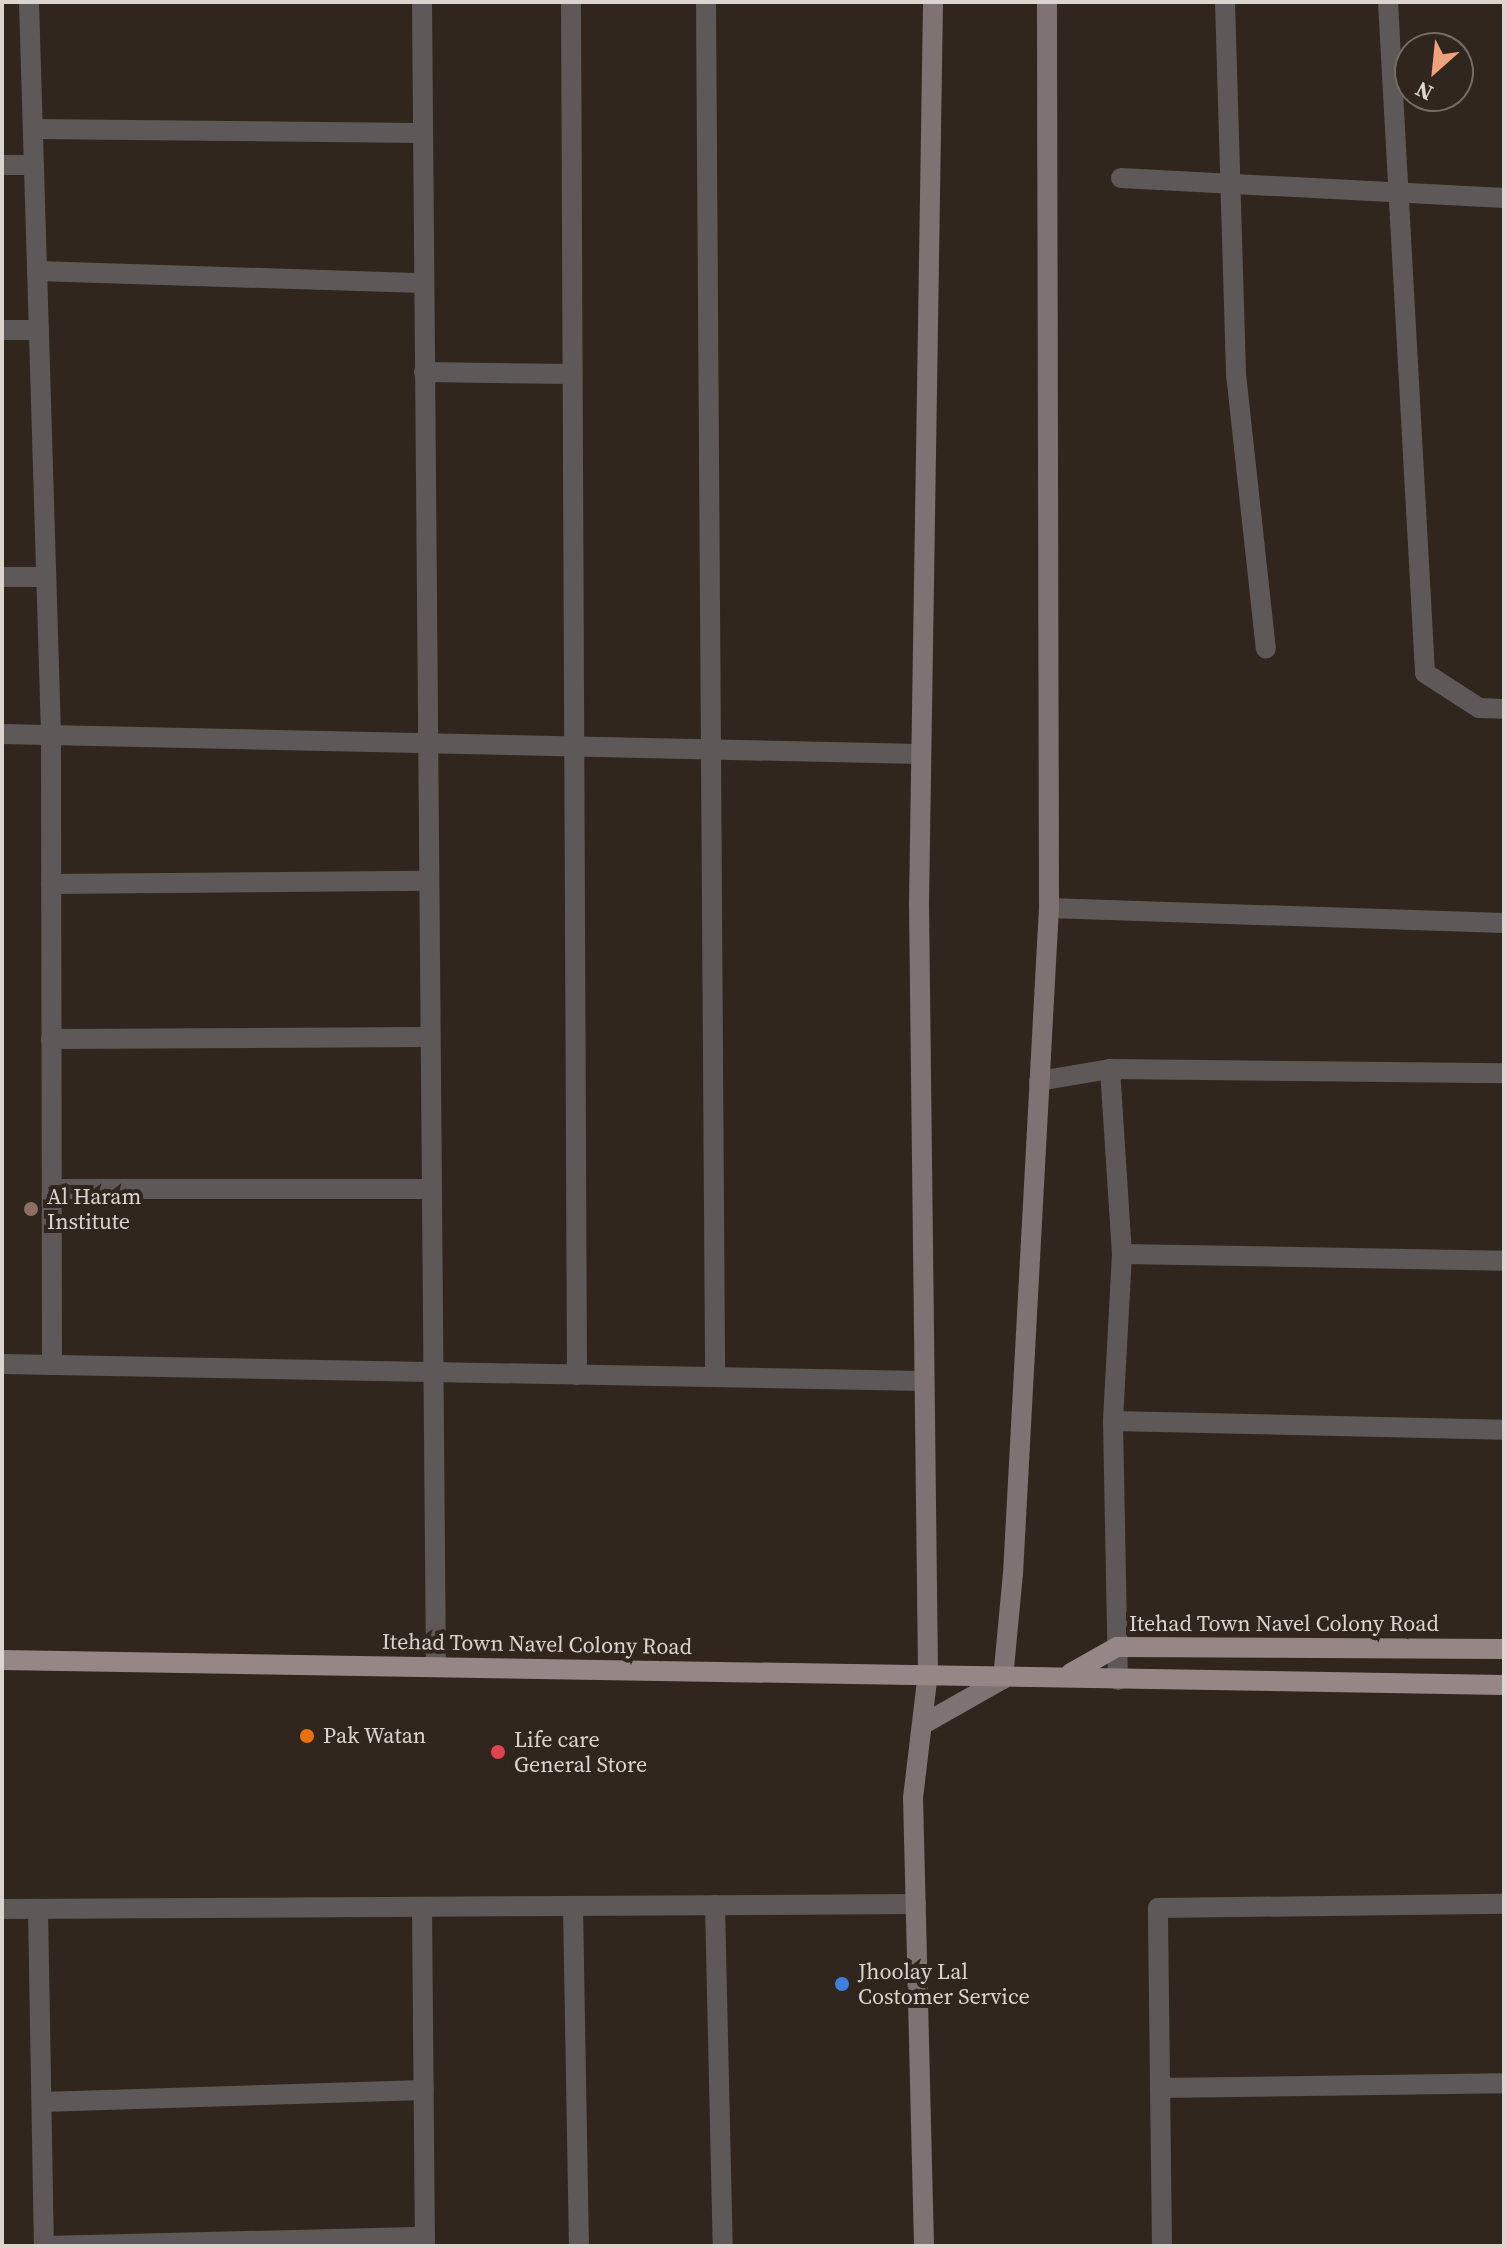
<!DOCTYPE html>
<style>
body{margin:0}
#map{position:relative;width:1506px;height:2248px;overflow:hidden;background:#30261d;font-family:"Source Serif 4",serif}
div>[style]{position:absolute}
.minor>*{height:20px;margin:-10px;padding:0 10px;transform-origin:10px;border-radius:10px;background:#5f5858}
.secondary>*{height:20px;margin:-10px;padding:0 10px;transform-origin:10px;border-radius:10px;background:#7e7272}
.primary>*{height:20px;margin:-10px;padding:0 10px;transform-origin:10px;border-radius:10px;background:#968786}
.dots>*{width:22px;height:22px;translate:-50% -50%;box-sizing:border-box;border:4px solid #30261d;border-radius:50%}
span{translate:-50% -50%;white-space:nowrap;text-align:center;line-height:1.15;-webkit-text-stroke:8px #30261d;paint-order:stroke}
.poi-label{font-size:22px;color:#dcd5cf}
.left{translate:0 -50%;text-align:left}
.street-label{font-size:22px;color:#dcd5cf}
.frame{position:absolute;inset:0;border:4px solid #dcd5cf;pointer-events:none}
.north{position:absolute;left:1394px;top:32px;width:80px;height:80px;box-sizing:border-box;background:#30261d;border:2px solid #756c64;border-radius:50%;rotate:207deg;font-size:22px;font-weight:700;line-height:32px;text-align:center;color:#dcd5cf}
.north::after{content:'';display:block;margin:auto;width:28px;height:36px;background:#f0a27a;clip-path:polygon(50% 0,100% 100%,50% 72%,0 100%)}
</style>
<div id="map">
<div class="minor">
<div style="left:29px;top:2px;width:733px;rotate:88.28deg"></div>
<div style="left:51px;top:735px;width:630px;rotate:89.91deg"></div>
<div style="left:422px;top:2px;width:1664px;rotate:89.52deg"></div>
<div style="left:571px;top:2px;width:1373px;rotate:89.75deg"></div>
<div style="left:706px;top:2px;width:1375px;rotate:89.62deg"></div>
<div style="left:1225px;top:2px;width:372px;rotate:88.3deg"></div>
<div style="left:1236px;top:374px;width:276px;rotate:83.8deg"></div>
<div style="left:1388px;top:2px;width:672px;rotate:86.84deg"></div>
<div style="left:1425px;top:673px;width:64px;rotate:32.9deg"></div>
<div style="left:1479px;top:708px;width:25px;rotate:2deg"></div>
<div style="left:33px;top:129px;width:389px;rotate:0.6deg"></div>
<div style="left:2px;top:165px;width:32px"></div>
<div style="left:1121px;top:178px;width:384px;rotate:3deg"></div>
<div style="left:37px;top:271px;width:386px;rotate:1.8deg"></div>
<div style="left:2px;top:330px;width:37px"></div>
<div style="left:424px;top:372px;width:148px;rotate:0.8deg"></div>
<div style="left:2px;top:577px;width:44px"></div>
<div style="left:2px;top:734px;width:919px;rotate:1.25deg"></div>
<div style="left:51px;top:884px;width:375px;rotate:-0.5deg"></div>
<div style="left:1049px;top:908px;width:455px;rotate:1.9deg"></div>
<div style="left:51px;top:1039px;width:377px;rotate:-0.3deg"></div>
<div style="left:1110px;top:1069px;width:394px;rotate:0.6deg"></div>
<div style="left:1039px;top:1081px;width:72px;rotate:-9.6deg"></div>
<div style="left:1110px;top:1069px;width:185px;rotate:86.3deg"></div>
<div style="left:1122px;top:1254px;width:167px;rotate:93.1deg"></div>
<div style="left:1113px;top:1421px;width:259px;rotate:88.9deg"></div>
<div style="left:52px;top:1189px;width:377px"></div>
<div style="left:1122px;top:1254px;width:382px;rotate:1deg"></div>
<div style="left:2px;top:1364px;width:922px;rotate:1.06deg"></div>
<div style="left:1113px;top:1421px;width:391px;rotate:1.3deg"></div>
<div style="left:715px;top:1905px;width:341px;rotate:88.7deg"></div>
<div style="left:573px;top:1906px;width:340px;rotate:89deg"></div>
<div style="left:422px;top:1907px;width:339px;rotate:89.5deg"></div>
<div style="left:2px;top:1909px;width:914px;rotate:-0.31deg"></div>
<div style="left:38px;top:1909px;width:337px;rotate:89deg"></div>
<div style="left:1160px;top:2088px;width:344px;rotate:-0.8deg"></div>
<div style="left:42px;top:2102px;width:382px;rotate:-1.8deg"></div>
<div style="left:46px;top:2246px;width:379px;rotate:-1.4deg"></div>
<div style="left:1162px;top:2246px;width:338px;rotate:-90.7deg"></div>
<div style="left:1158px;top:1908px;width:346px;rotate:-0.7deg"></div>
</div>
<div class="secondary">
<div style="left:927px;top:1722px;width:87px;rotate:-29.5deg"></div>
<div style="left:1003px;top:1679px;width:105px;rotate:-84.6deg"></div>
<div style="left:1013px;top:1574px;width:667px;rotate:-86.91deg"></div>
<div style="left:1049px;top:908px;width:906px;rotate:-90.13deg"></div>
<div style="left:924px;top:2246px;width:448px;rotate:-91.4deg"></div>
<div style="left:913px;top:1798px;width:126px;rotate:-83.2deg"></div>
<div style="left:928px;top:1673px;width:769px;rotate:-90.67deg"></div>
<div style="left:919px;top:904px;width:902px;rotate:-89.11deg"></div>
</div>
<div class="primary">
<div style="left:2px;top:1660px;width:1502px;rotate:0.95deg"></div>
<div style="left:1071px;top:1673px;width:53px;rotate:-29.5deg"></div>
<div style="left:1117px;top:1647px;width:387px;rotate:0.3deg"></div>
</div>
<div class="dots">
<div style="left:31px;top:1209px;background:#8d6e63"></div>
<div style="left:307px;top:1736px;background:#e8710a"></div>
<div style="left:498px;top:1752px;background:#e0444e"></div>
<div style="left:842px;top:1984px;background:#3f7fe0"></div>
</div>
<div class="poi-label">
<span class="left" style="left:47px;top:1209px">Al Haram<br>Institute</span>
<span class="left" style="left:323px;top:1736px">Pak Watan</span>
<span class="left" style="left:514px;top:1752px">Life care<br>General Store</span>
<span class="left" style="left:858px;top:1984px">Jhoolay Lal<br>Costomer Service</span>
</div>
<div class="street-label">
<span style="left:1284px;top:1624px">Itehad Town Navel Colony Road</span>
<span style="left:537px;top:1644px;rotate:1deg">Itehad Town Navel Colony Road</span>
</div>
<div class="frame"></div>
<div class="north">N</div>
</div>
